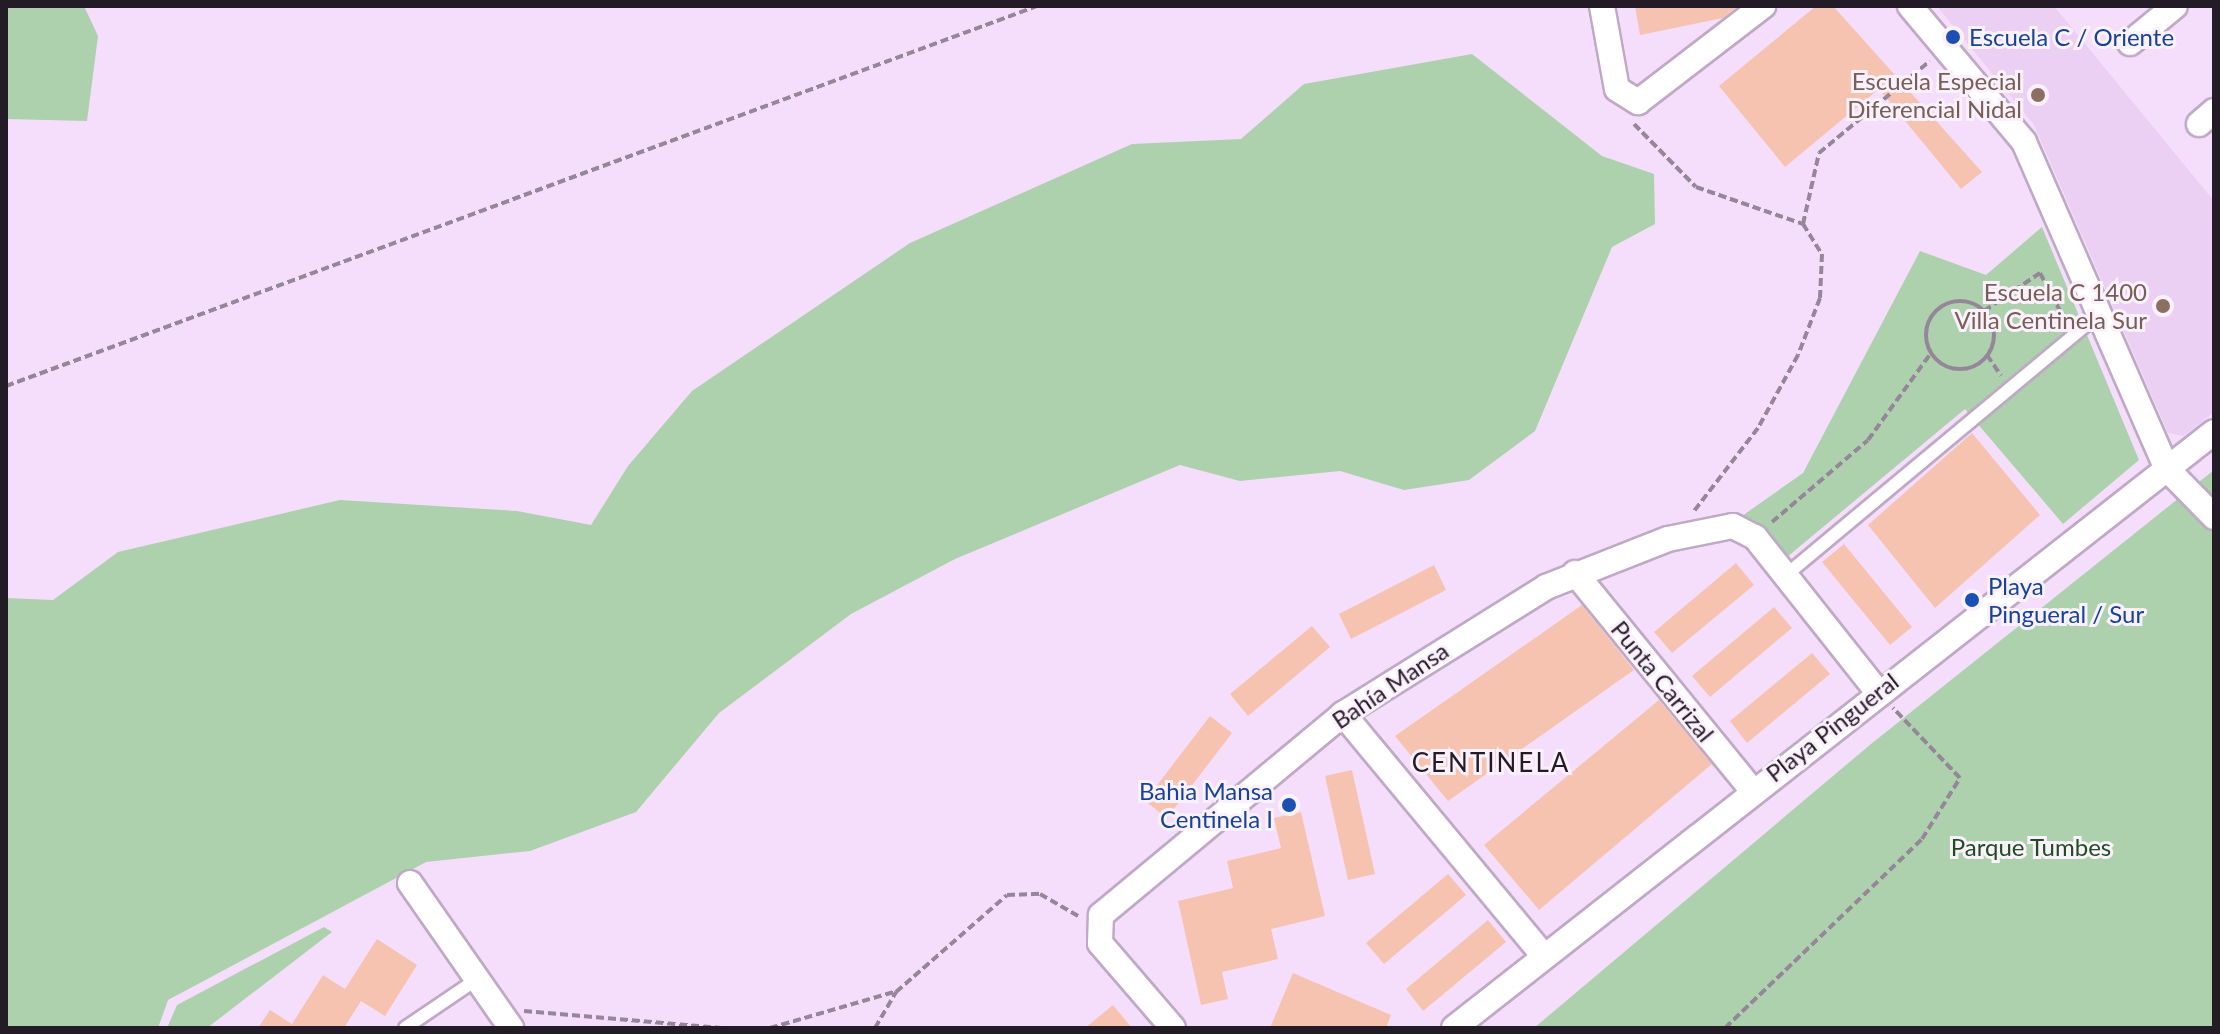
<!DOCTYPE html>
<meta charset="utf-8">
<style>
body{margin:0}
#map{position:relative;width:2220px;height:1034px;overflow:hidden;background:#f5defb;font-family:Lato,sans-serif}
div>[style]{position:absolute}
.built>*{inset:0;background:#ecd0f3}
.green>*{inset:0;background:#add1ac}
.building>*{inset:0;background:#f6c3b0}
.path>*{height:4px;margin-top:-2px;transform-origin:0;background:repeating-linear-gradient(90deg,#96869a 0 8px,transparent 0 12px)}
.path>.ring{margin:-2px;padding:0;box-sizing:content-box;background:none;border:4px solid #96869a;border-radius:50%}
.roads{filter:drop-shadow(2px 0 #bfa9c5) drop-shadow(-2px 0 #bfa9c5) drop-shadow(0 2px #bfa9c5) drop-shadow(0 -2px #bfa9c5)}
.lane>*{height:12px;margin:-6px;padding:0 6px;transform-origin:6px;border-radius:6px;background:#fff}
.street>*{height:24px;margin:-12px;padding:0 12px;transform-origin:12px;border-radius:12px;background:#fff}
.dots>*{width:22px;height:22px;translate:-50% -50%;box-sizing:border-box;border:4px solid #faf1fc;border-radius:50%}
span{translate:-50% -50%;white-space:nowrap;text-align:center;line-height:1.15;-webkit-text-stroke:6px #faf1fc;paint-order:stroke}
.transit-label{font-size:24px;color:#164399}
.left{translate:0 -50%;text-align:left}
.right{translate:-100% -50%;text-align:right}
.education-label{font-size:24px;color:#785e54}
.street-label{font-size:24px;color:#231b25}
.park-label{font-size:24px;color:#1e501f}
.neighbourhood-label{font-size:26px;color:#231b25;letter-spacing:2px}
.frame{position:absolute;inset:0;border:8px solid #231b25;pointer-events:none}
</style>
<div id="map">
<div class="built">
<div style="clip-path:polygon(1937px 6px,2054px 6px,2214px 201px,2214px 412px,2184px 436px,2168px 433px,2034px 125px)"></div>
</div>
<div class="green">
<div style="clip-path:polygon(6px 6px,84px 6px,98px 36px,87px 121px,6px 119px)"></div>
<div style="clip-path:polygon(1472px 54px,1602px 156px,1654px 174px,1655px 224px,1612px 247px,1535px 431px,1469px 480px,1404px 490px,1340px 471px,1240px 481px,1180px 465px,955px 559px,851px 614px,719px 713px,636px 812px,530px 851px,426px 862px,168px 1000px,158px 1028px,6px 1028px,6px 598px,53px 600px,118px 552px,340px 500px,517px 511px,591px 525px,628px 466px,692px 391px,910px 243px,1132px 144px,1241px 139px,1304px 84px)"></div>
<div style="clip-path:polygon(2042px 227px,2139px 460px,2063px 524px,1965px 409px,1781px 562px,1742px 516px,1803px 473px,1920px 251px,1986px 275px)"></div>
<div style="clip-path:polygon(2214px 470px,2214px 1028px,1534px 1028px,1871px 744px)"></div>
<div style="clip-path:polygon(324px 927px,332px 932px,207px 1028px,167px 1028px,177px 1005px)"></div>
</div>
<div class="building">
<div style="clip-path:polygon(1635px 6px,1738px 6px,1723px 18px,1640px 35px)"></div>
<div style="clip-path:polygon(1816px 6px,1833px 6px,1982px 172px,1961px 189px,1879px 89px,1785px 167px,1719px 86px)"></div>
<div style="clip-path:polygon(1972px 433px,2040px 515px,1935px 608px,1868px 525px)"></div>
<div style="clip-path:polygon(1844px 544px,1912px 627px,1890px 645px,1822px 562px)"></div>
<div style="clip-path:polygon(1736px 563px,1754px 585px,1672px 653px,1654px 632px)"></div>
<div style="clip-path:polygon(1434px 565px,1446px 590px,1351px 639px,1339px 614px)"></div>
<div style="clip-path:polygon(1582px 605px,1634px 670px,1448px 801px,1395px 736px)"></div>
<div style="clip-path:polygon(1774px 607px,1792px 628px,1710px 697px,1692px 676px)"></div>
<div style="clip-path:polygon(1312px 626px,1330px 647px,1248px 716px,1230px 694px)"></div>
<div style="clip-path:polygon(1812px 653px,1830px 674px,1747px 743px,1730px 721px)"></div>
<div style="clip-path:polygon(1659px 700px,1712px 764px,1539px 910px,1484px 845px)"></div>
<div style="clip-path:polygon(1210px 716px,1232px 733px,1167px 818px,1145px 801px)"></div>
<div style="clip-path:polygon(1352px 770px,1375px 874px,1348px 880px,1325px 776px)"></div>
<div style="clip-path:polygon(1301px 812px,1325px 916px,1271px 929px,1278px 959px,1222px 972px,1228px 999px,1201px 1005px,1178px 901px,1233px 888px,1227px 861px,1281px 848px,1274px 818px)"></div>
<div style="clip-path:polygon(1448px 874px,1466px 895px,1384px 964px,1366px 943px)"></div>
<div style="clip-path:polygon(1488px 920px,1506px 942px,1423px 1011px,1406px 989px)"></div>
<div style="clip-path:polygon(377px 939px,417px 965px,385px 1016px,361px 1001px,344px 1028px,258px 1028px,270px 1010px,292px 1024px,323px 975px,345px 989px)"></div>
<div style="clip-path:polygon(1293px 973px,1391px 1015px,1386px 1028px,1270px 1028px)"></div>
<div style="clip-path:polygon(1113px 1005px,1132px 1028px,1085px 1028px)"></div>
</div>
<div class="path">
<div style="left:1634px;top:124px;width:88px;rotate:45.5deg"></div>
<div style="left:1696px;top:187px;width:113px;rotate:19.1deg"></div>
<div style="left:1803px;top:224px;width:36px;rotate:58deg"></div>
<div style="left:1822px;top:254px;width:44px;rotate:92.6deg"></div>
<div style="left:1820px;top:298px;width:61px;rotate:111.1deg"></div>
<div style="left:1798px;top:355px;width:83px;rotate:118.7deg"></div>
<div style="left:1758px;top:428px;width:105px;rotate:127.6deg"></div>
<div style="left:1803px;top:224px;width:73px;rotate:-77.3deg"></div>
<div style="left:1819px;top:153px;width:144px;rotate:-39.7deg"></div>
<div class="ring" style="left:1926px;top:301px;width:64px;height:64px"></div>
<div style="left:1984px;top:311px;width:68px;rotate:-34.2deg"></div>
<div style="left:2040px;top:273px;width:58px;rotate:62.1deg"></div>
<div style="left:1987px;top:355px;width:25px;rotate:56deg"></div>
<div style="left:6px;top:386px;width:1099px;rotate:-20.23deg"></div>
<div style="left:1772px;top:522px;width:126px;rotate:-40.5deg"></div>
<div style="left:1868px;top:440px;width:107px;rotate:-54.1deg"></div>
<div style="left:524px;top:1011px;width:198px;rotate:4.9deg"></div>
<div style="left:770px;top:1028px;width:129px;rotate:-16.2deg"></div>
<div style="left:875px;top:1028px;width:42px;rotate:-59.7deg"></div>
<div style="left:896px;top:992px;width:147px;rotate:-41.1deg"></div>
<div style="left:1007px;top:895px;width:33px;rotate:-2deg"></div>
<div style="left:1040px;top:894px;width:46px;rotate:29.9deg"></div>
<div style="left:1725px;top:1028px;width:273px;rotate:-43.8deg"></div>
<div style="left:1922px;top:839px;width:72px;rotate:-58.1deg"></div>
<div style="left:1960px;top:778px;width:97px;rotate:-133.7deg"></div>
</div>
<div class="roads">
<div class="lane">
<div style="left:1786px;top:575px;width:408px;rotate:-39.8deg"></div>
<div style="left:405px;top:1028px;width:87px;rotate:-34.2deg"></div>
</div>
<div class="street">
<div style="left:1602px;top:6px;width:84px;rotate:79.8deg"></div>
<div style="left:1617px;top:89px;width:25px;rotate:32deg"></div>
<div style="left:1638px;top:102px;width:158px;rotate:-37.5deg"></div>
<div style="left:1910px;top:6px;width:177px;rotate:50deg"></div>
<div style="left:2024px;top:142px;width:357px;rotate:66.4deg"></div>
<div style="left:2167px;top:469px;width:67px;rotate:45.6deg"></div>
<div style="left:2130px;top:43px;width:58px;rotate:-39.4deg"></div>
<div style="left:2199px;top:124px;width:20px;rotate:-41deg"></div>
<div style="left:1575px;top:573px;width:280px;rotate:50.8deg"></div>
<div style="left:1343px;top:714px;width:313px;rotate:50.3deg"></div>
<div style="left:410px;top:883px;width:177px;rotate:55.1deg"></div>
<div style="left:1173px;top:1028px;width:112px;rotate:-130.7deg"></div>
<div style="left:1100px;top:943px;width:28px;rotate:-88deg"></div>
<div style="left:1101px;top:915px;width:315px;rotate:-39.7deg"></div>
<div style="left:1343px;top:714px;width:239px;rotate:-32deg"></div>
<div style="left:1546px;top:587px;width:131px;rotate:-21.5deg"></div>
<div style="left:1668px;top:539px;width:66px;rotate:-11.3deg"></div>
<div style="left:1733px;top:526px;width:25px;rotate:27deg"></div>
<div style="left:1755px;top:537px;width:198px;rotate:51.6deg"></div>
<div style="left:1454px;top:1028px;width:966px;rotate:-38.1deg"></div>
</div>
</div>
<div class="dots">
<div style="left:1953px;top:37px;background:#1a4fb4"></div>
<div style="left:2038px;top:95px;background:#8d6e63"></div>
<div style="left:2163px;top:306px;background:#8d6e63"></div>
<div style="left:1972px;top:600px;background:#1a4fb4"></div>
<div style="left:1289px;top:805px;background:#1a4fb4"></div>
</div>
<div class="transit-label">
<span class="left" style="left:1969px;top:37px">Escuela C / Oriente</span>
<span class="left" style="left:1988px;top:600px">Playa<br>Pingueral / Sur</span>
<span class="right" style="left:1273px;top:805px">Bahia Mansa<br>Centinela I</span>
</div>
<div class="education-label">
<span class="right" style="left:2022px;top:95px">Escuela Especial<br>Diferencial Nidal</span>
<span class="right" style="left:2147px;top:306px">Escuela C 1400<br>Villa Centinela Sur</span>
</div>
<div class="street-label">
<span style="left:1663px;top:681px;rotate:51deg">Punta Carrizal</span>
<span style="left:1390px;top:685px;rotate:-34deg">Bahía Mansa</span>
<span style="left:1832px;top:727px;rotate:-38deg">Playa Pingueral</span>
</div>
<div class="park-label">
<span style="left:2031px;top:847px">Parque Tumbes</span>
</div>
<div class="neighbourhood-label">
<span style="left:1491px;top:763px">CENTINELA</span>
</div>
<div class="frame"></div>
</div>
